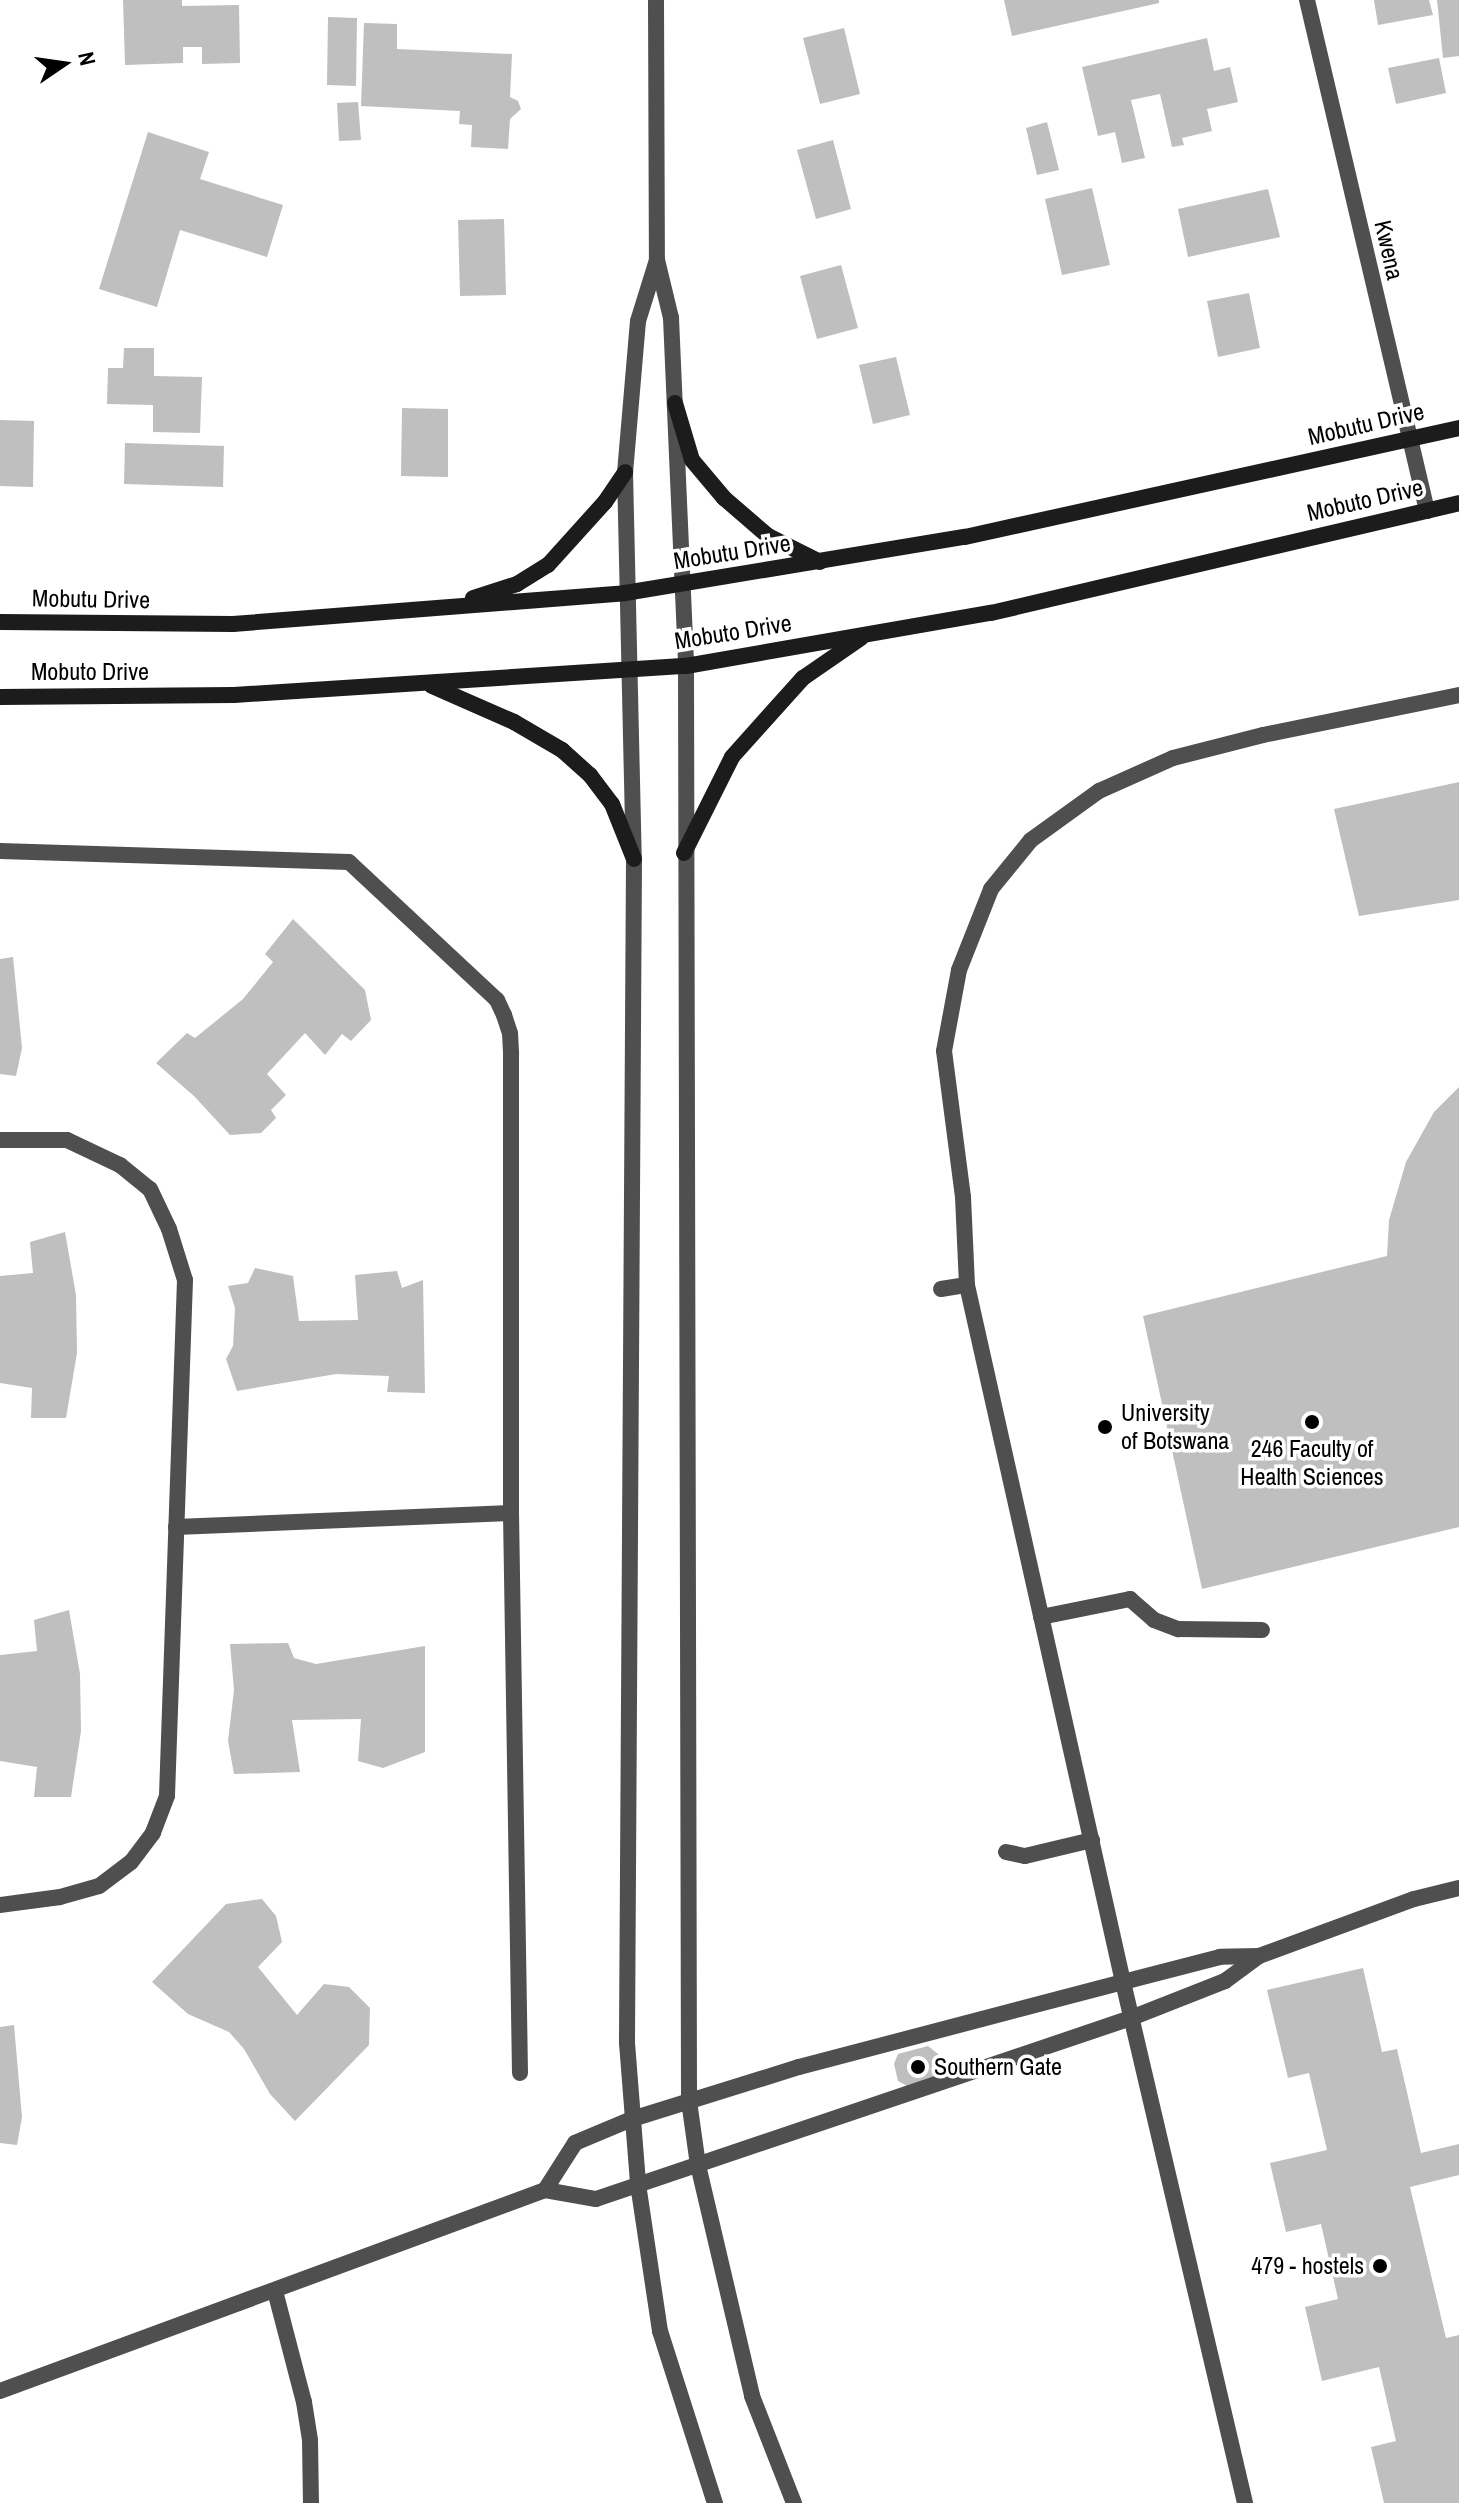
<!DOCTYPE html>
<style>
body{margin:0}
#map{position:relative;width:1459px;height:2503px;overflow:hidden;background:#fff;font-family:"Archivo Narrow",sans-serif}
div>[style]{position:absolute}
.building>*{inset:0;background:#bfbfbf}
.service>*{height:16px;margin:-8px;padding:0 8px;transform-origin:8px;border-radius:8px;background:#4f4f4f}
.minor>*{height:16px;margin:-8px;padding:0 8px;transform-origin:8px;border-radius:8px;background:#4f4f4f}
.secondary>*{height:16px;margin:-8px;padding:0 8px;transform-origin:8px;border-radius:8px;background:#1c1c1c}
.dots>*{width:22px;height:22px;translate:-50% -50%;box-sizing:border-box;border:4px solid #fff;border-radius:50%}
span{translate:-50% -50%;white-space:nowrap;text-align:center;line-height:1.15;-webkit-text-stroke:7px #fff;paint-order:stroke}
.street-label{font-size:24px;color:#000}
.poi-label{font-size:24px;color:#000}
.left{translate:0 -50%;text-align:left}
.right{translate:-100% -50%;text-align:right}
.north{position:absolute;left:24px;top:24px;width:80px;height:80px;-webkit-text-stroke:6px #fff;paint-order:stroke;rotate:77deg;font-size:22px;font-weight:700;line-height:32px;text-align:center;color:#000}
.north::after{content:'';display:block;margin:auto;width:28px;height:36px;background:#000;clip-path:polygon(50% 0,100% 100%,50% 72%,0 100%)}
</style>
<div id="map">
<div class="building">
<div style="clip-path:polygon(123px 0,182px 0,182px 6px,239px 5px,240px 63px,202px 64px,202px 47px,183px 47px,183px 63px,125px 65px)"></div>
<div style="clip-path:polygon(1004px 0,1159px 0,1159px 3px,1012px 36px)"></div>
<div style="clip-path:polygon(1374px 0,1429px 0,1433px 15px,1378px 25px)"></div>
<div style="clip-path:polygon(1437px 0,1459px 0,1459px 56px,1443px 58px)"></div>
<div style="clip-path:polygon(328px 17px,357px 18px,356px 86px,327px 85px)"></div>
<div style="clip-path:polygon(364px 23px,397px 24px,397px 49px,512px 54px,510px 97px,518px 101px,521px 109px,510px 119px,508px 149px,471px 147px,472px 125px,459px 124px,460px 111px,361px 106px)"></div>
<div style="clip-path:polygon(844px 28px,860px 94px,820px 104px,803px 38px)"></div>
<div style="clip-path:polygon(1207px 38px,1214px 71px,1230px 67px,1238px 102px,1207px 109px,1212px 131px,1182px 138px,1184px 145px,1172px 147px,1160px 94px,1131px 100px,1145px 158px,1122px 163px,1115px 132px,1098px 136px,1082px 67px)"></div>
<div style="clip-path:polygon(1439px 58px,1446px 93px,1396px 104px,1388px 68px)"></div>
<div style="clip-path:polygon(358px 102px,361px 140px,339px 141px,337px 103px)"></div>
<div style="clip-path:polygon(1047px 122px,1059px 170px,1037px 175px,1026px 128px)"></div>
<div style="clip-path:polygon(148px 132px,209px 152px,200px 179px,283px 205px,267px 257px,180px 230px,157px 307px,99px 289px)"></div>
<div style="clip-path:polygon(833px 140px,851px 209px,816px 219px,797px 150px)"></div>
<div style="clip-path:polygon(1092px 188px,1110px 265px,1062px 275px,1045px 199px)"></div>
<div style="clip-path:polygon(1268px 189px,1280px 237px,1188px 257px,1178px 209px)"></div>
<div style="clip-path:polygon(504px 219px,506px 295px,460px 296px,458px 220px)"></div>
<div style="clip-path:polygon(841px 265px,858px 328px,817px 339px,800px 276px)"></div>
<div style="clip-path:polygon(1249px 293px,1260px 348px,1218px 357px,1207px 301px)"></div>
<div style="clip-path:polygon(124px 348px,154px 348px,154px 376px,202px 377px,200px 433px,153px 432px,153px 405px,107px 404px,108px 368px,123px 368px)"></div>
<div style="clip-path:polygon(896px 357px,910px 415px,873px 424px,859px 365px)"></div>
<div style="clip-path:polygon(402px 408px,448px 409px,448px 477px,401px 476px)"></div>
<div style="clip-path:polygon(0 420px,34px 421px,33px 487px,0 486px)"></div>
<div style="clip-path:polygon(125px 443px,224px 446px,223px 487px,124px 484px)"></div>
<div style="clip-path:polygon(1459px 782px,1459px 900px,1359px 916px,1334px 809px)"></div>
<div style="clip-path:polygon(293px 919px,365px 990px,371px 1020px,351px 1041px,342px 1034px,325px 1055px,305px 1033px,267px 1074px,286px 1095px,271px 1110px,276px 1118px,261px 1133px,230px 1135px,194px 1096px,156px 1063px,187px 1033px,195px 1038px,243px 999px,273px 962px,265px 954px)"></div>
<div style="clip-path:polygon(13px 957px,22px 1048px,16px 1076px,0 1074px,0 959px)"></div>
<div style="clip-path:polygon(1459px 1087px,1459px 1527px,1202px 1589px,1143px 1316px,1387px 1256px,1389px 1220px,1406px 1162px,1434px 1112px)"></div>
<div style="clip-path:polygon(65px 1232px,76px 1295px,77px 1353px,66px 1418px,31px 1418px,32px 1388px,0 1383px,0 1276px,33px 1273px,30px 1242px)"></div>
<div style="clip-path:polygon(255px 1268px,293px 1276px,299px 1321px,358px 1320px,355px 1275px,397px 1271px,402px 1288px,423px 1280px,425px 1393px,387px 1392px,389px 1376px,336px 1374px,237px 1391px,226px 1359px,233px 1346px,235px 1308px,228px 1286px,248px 1283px)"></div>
<div style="clip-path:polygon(69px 1610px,80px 1674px,81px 1731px,71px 1797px,34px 1797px,37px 1767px,0 1761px,0 1655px,37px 1651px,34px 1620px)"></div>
<div style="clip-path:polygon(288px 1643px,294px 1658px,316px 1664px,425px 1646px,425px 1752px,383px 1768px,358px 1761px,361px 1719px,292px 1720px,300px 1772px,234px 1774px,228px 1741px,234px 1690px,230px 1644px)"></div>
<div style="clip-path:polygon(262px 1899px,276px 1916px,282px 1942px,258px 1967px,297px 2015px,324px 1984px,349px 1987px,370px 2008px,369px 2045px,295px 2121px,270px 2094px,244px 2049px,229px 2032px,188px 2014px,152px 1982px,226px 1904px)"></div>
<div style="clip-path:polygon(1363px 1968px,1382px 2052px,1397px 2049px,1421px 2153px,1459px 2144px,1459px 2175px,1410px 2187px,1446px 2338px,1459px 2335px,1459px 2503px,1384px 2503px,1371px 2447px,1396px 2441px,1379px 2367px,1322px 2381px,1305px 2307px,1338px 2299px,1321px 2224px,1286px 2232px,1270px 2163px,1327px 2150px,1309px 2073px,1288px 2078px,1267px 1990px)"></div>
<div style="clip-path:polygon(14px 2025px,22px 2117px,17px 2145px,0 2143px,0 2027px)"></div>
<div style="clip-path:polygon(928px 2046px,938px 2054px,942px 2070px,936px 2080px,909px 2087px,898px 2081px,894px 2064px,898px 2054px)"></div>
</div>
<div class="service">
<div style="left:941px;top:1289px;width:26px;rotate:-9deg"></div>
<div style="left:1041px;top:1617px;width:91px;rotate:-11.4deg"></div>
<div style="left:1130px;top:1599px;width:32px;rotate:41deg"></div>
<div style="left:1154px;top:1620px;width:26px;rotate:21deg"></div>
<div style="left:1178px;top:1629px;width:84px;rotate:0.7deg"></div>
<div style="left:1006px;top:1852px;width:19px;rotate:12deg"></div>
<div style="left:1025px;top:1856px;width:69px;rotate:-13.4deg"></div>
<div style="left:1259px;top:1956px;width:39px;rotate:179deg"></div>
<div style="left:1220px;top:1957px;width:100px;rotate:165.5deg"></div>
<div style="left:1123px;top:1982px;width:714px;rotate:-102.62deg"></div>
<div style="left:967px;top:1285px;width:88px;rotate:-92.6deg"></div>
<div style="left:963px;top:1197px;width:147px;rotate:-97.4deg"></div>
<div style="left:944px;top:1051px;width:82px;rotate:-79.5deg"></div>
<div style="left:959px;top:970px;width:87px;rotate:-68.4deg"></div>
<div style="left:991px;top:889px;width:63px;rotate:-50.8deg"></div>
<div style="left:1031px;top:840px;width:84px;rotate:-35.8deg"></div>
<div style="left:1099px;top:791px;width:81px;rotate:-24deg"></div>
<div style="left:1173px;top:758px;width:93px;rotate:-14.3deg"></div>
<div style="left:1263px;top:735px;width:200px;rotate:-11.5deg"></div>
<div style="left:1131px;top:2018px;width:101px;rotate:-21.5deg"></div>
<div style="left:1225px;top:1981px;width:42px;rotate:-36.3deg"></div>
<div style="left:1259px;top:1956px;width:165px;rotate:-20.2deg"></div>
<div style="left:1414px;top:1899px;width:46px;rotate:-13.7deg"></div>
</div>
<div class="minor">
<div style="left:656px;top:0;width:260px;rotate:89.8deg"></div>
<div style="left:657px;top:260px;width:60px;rotate:76.4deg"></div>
<div style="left:671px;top:318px;width:348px;rotate:87.5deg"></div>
<div style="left:686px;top:666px;width:1435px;rotate:89.88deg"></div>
<div style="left:689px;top:2101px;width:65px;rotate:82deg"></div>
<div style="left:698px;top:2165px;width:237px;rotate:76.8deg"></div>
<div style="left:752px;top:2396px;width:115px;rotate:68.6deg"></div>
<div style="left:1307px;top:0;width:525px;rotate:76.78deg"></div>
<div style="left:657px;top:260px;width:64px;rotate:107.3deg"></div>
<div style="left:638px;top:321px;width:152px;rotate:94.9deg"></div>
<div style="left:625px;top:472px;width:387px;rotate:88.7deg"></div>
<div style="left:634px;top:859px;width:1184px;rotate:90.34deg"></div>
<div style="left:627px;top:2043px;width:141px;rotate:85.5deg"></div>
<div style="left:638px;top:2184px;width:149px;rotate:81.5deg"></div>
<div style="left:660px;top:2331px;width:181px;rotate:72.3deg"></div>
<div style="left:0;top:851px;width:349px;rotate:1.8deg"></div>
<div style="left:349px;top:862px;width:202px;rotate:43deg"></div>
<div style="left:497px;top:1000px;width:17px;rotate:65deg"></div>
<div style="left:504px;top:1015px;width:19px;rotate:72deg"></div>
<div style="left:510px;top:1033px;width:21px;rotate:87deg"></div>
<div style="left:511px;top:1054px;width:459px;rotate:90deg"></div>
<div style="left:511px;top:1513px;width:560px;rotate:89.08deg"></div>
<div style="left:0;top:1140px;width:67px"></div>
<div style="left:67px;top:1140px;width:59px;rotate:25.3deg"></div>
<div style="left:120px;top:1165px;width:38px;rotate:39deg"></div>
<div style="left:150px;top:1189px;width:44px;rotate:64.6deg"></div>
<div style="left:169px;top:1229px;width:53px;rotate:72.6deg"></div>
<div style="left:185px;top:1280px;width:516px;rotate:92deg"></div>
<div style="left:167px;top:1796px;width:40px;rotate:111deg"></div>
<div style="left:153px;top:1833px;width:36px;rotate:127deg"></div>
<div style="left:131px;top:1862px;width:40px;rotate:143deg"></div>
<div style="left:99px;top:1886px;width:41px;rotate:164.2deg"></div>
<div style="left:60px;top:1897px;width:61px;rotate:172.4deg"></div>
<div style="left:176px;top:1527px;width:335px;rotate:-2.4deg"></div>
<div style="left:545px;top:2190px;width:56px;rotate:-57.4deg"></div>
<div style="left:575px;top:2143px;width:62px;rotate:-22.8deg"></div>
<div style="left:632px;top:2119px;width:175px;rotate:-17.3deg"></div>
<div style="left:799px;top:2067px;width:335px;rotate:-14.7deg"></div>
<div style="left:1123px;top:1982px;width:535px;rotate:76.82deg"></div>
<div style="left:275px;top:2291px;width:115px;rotate:75.4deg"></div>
<div style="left:304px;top:2402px;width:39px;rotate:81deg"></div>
<div style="left:310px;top:2441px;width:62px;rotate:89.1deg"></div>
<div style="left:0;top:2391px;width:581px;rotate:-20.24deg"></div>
<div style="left:545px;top:2190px;width:52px;rotate:10deg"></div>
<div style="left:596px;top:2199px;width:565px;rotate:-18.69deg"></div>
</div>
<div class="secondary">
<div style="left:675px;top:403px;width:59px;rotate:73.4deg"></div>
<div style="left:692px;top:460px;width:50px;rotate:49.9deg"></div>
<div style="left:724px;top:498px;width:58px;rotate:40.8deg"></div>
<div style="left:768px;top:536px;width:58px;rotate:26.6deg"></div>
<div style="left:473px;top:598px;width:46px;rotate:-17.7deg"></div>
<div style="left:517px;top:584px;width:36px;rotate:-32deg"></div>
<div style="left:548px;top:565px;width:85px;rotate:-47.9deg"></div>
<div style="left:605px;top:502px;width:36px;rotate:-56deg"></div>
<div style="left:0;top:622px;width:233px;rotate:0.5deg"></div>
<div style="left:233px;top:624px;width:393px;rotate:-4.5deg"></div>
<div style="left:625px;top:593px;width:345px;rotate:-9.4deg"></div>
<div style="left:965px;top:537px;width:506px;rotate:-12.44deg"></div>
<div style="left:432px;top:686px;width:90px;rotate:23.7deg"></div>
<div style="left:514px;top:722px;width:56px;rotate:30.3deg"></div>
<div style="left:562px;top:750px;width:38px;rotate:42deg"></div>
<div style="left:590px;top:775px;width:36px;rotate:53deg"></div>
<div style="left:612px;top:804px;width:59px;rotate:68.2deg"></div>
<div style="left:0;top:697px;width:234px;rotate:-0.5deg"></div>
<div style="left:234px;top:695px;width:453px;rotate:-3.7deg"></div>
<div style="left:686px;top:666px;width:310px;rotate:-9.9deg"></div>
<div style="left:991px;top:613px;width:481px;rotate:-13.2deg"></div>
<div style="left:684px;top:853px;width:107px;rotate:-63.4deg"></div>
<div style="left:732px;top:757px;width:106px;rotate:-48.1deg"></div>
<div style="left:803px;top:678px;width:70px;rotate:-34.6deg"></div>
</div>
<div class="dots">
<div style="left:1312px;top:1422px;background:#000"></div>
<div style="left:1105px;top:1427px;background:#000"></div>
<div style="left:918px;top:2067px;background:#000"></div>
<div style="left:1380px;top:2266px;background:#000"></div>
</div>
<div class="street-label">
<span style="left:1389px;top:250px;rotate:77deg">Kwena</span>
<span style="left:1366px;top:424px;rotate:-13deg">Mobutu Drive</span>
<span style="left:1365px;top:500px;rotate:-13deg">Mobuto Drive</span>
<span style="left:732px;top:552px;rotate:-9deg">Mobutu Drive</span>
<span style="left:91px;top:599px;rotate:1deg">Mobutu Drive</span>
<span style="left:733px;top:632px;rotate:-9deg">Mobuto Drive</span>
<span style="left:90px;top:672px">Mobuto Drive</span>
</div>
<div class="poi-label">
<span class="left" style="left:1121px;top:1427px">University<br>of Botswana</span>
<span style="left:1312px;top:1463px">246 Faculty of<br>Health Sciences</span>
<span class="left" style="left:934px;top:2067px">Southern Gate</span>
<span class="right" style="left:1364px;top:2266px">479 - hostels</span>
</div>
<div class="north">N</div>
</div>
